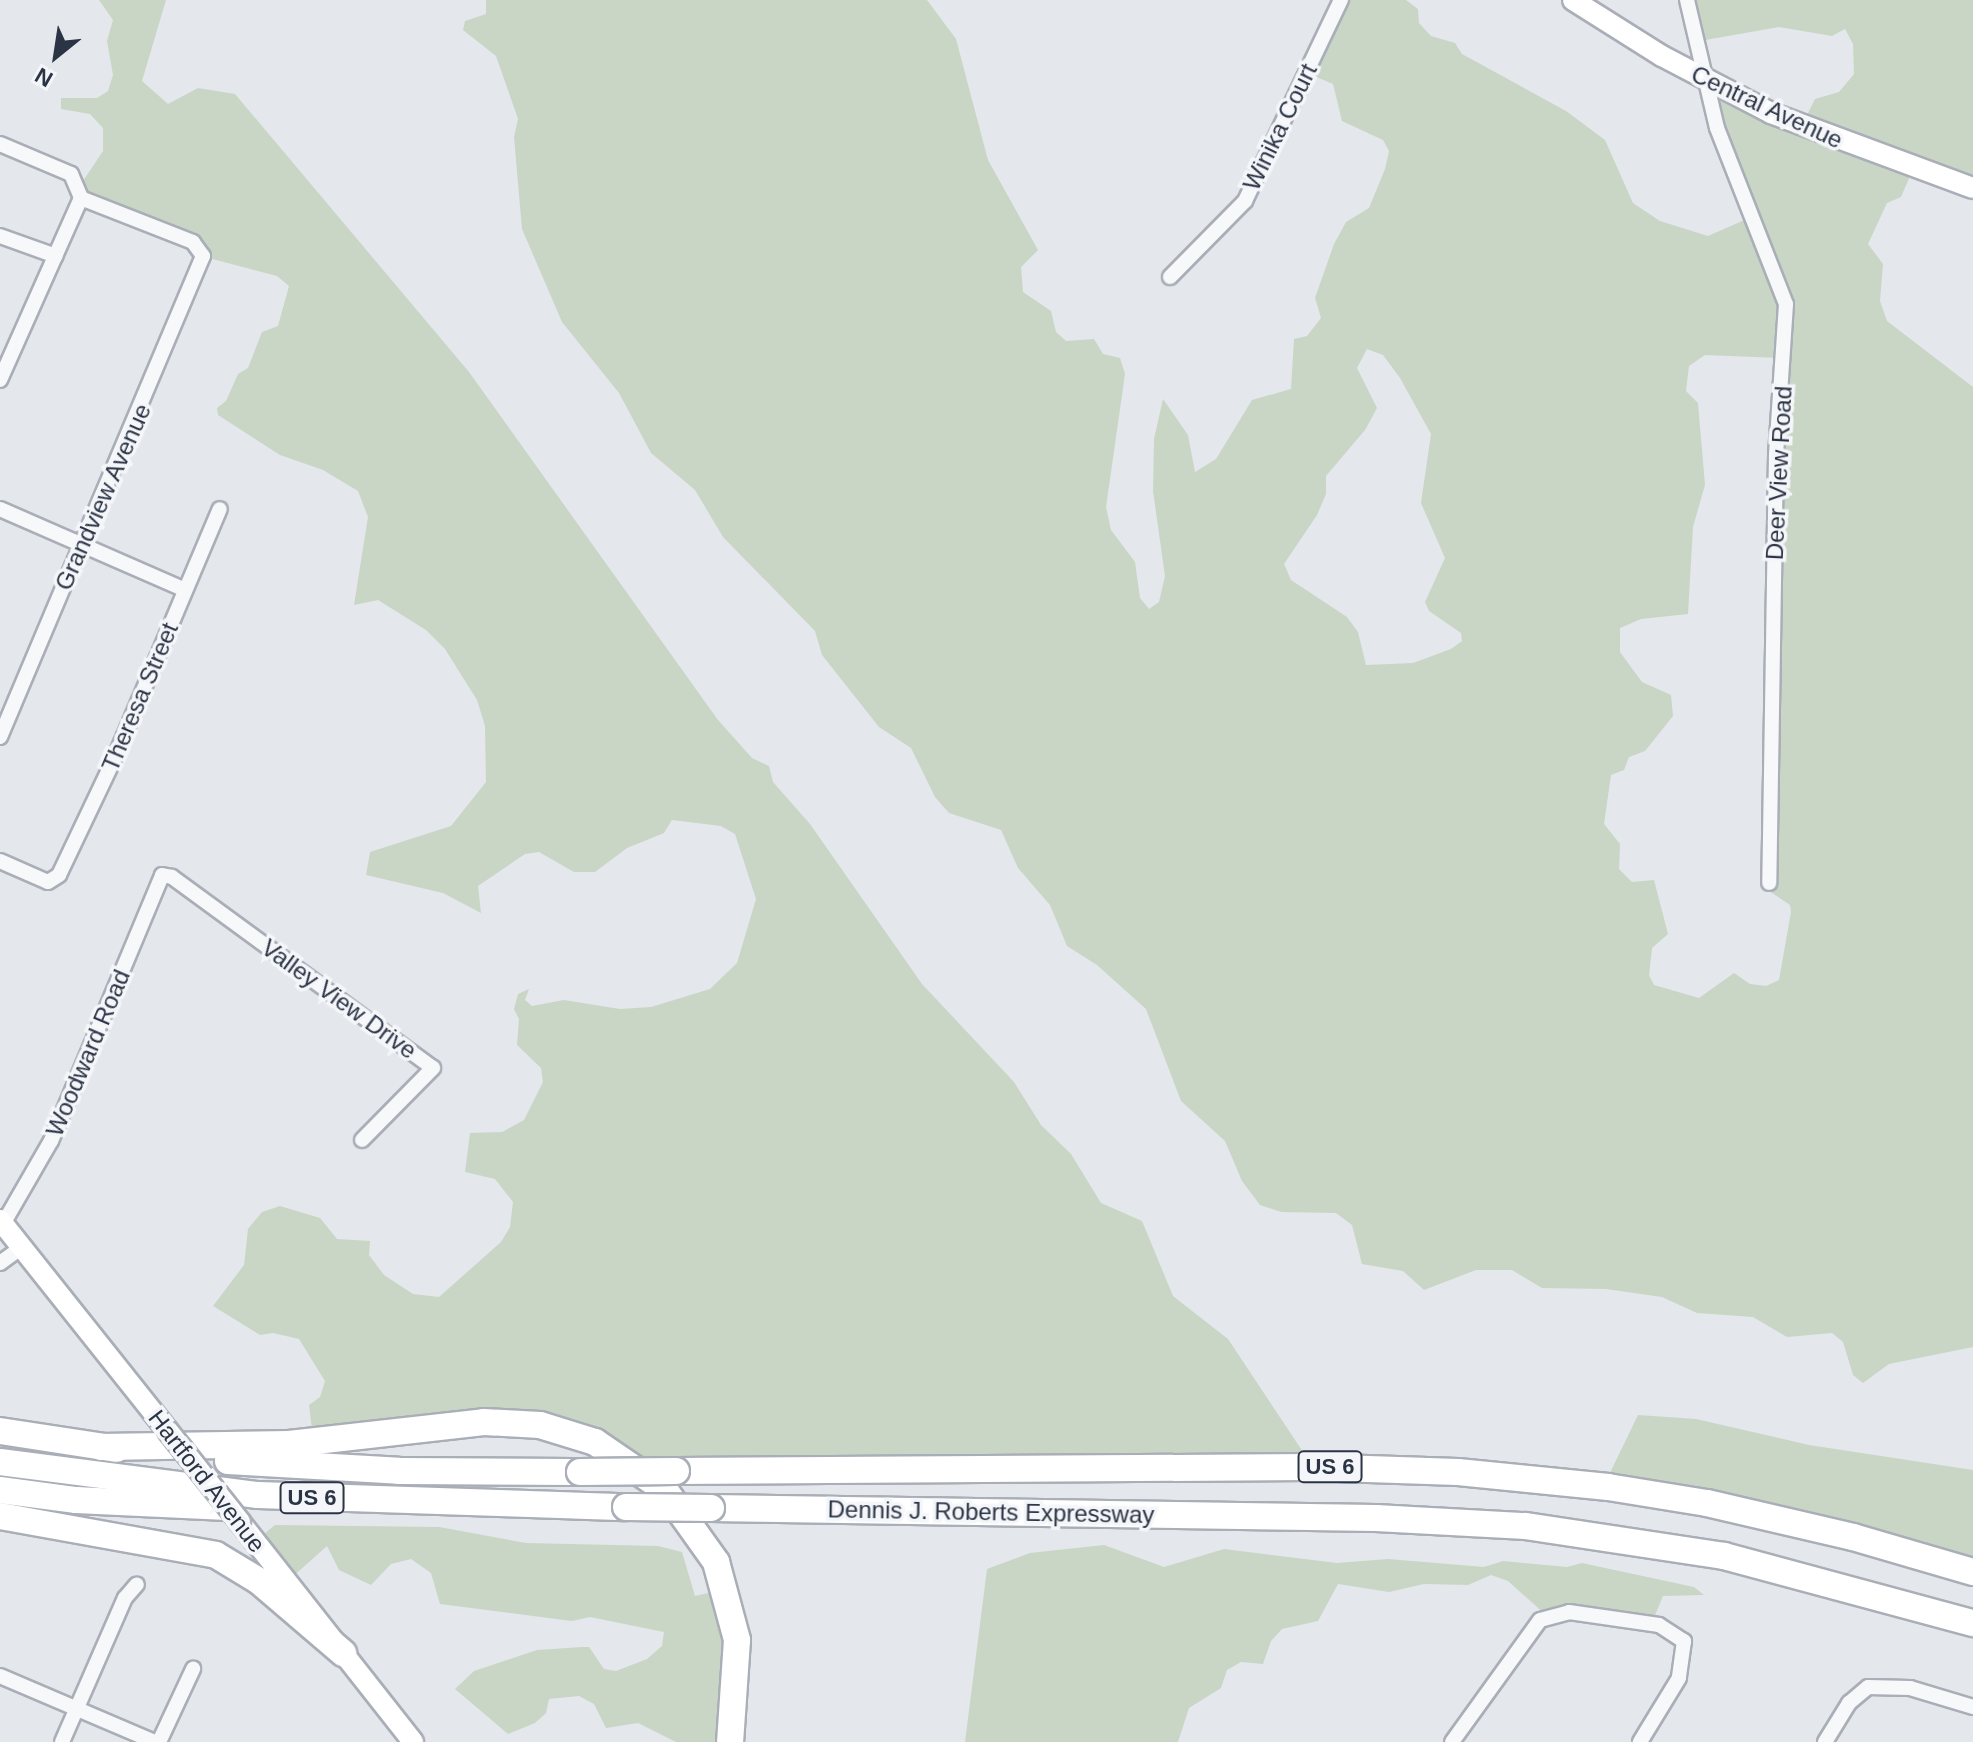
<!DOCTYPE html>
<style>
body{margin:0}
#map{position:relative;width:1973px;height:1742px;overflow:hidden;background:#e4e7ec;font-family:Arial,sans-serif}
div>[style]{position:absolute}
.green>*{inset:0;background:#c9d6c5}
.roads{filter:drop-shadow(2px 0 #a9aeb7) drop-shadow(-2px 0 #a9aeb7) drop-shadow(0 2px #a9aeb7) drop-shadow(0 -2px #a9aeb7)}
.street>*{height:14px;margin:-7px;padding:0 7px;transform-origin:7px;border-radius:7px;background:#f7f8fa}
.secondary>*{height:20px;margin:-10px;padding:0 10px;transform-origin:10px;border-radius:10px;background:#fff}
.highway>*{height:26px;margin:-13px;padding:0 13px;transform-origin:13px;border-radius:13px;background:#fff}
.bridges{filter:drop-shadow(2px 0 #a9aeb7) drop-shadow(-2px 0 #a9aeb7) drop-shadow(0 2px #a9aeb7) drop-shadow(0 -2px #a9aeb7)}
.secondary-bridge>*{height:20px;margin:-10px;padding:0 10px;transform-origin:10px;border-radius:10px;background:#fff}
.highway-bridge>*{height:26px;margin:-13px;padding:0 13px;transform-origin:13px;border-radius:13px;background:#fff}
span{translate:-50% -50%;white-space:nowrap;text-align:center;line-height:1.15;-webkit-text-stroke:7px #f4f6f9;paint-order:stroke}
.shield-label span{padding:2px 6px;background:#f4f6f9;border:2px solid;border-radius:6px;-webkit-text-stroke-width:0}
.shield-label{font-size:22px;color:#2b3445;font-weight:700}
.street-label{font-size:24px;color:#2b3445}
.north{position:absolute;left:16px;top:16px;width:80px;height:80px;-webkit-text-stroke:6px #f4f6f9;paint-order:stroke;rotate:210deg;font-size:22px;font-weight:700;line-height:32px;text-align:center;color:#2b3445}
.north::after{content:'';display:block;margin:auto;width:28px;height:36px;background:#2b3445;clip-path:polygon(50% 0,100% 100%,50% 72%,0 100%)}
</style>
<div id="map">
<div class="green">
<div style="clip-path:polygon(99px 0,166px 0,142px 81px,168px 104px,198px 88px,235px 94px,469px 372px,718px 720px,752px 758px,769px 766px,773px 782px,810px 824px,922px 984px,1014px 1082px,1041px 1125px,1071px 1154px,1101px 1203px,1142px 1221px,1173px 1296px,1228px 1339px,1309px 1461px,648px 1467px,584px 1431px,313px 1438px,309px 1405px,320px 1397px,325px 1381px,299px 1339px,273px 1333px,260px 1335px,213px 1306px,244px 1265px,248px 1229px,262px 1212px,280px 1206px,320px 1218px,337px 1239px,370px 1241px,369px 1255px,384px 1275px,413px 1294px,439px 1297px,501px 1242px,510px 1227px,513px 1202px,495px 1179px,465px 1172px,470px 1133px,502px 1132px,524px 1120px,543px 1082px,541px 1068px,517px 1045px,519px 1019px,514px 1009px,518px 994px,529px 989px,525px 1000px,532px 1006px,564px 1000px,620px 1009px,651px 1007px,710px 989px,737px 963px,756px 899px,735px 834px,721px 826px,672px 820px,664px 833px,627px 848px,595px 872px,574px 872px,539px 852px,525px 854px,478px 886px,481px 913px,443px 893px,366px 875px,370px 852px,451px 826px,486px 782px,485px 726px,477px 700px,445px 649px,426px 630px,378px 600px,354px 605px,368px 517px,358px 491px,323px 470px,280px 455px,218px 415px,217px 408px,226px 401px,238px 374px,248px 368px,262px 332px,278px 326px,289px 286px,277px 276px,205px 257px,198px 247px,80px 199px,79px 187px,103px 151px,103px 128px,90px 114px,61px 109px,61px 98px,97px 98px,108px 91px,113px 75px,107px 41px,113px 20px)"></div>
<div style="clip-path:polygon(evenodd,486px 0,927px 0,956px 39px,988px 160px,1038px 250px,1021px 267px,1023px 292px,1051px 311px,1056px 332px,1066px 341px,1094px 339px,1103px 354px,1120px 358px,1125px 374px,1106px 507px,1111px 530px,1135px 562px,1140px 598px,1149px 609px,1159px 602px,1165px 576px,1153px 491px,1154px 439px,1163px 399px,1188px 435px,1195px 472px,1216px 459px,1252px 400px,1291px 389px,1294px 339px,1307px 336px,1321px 318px,1315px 298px,1334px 244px,1346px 222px,1369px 208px,1385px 169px,1389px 151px,1383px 140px,1342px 121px,1333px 84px,1307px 73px,1339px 0,1406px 0,1418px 9px,1419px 23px,1431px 36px,1455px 43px,1462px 54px,1566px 111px,1605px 140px,1633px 203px,1660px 221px,1708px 236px,1749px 218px,1704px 91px,1801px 127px,1815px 99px,1839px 92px,1854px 74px,1853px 44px,1845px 29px,1832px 36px,1779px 27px,1694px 42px,1686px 0,1973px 0,1973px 189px,1913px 169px,1901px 197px,1887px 203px,1868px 244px,1883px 264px,1880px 301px,1887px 321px,1973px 387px,1973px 1347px,1889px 1364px,1863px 1383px,1853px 1375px,1843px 1342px,1832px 1333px,1787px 1337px,1753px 1317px,1697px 1313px,1662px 1297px,1606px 1289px,1542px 1288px,1512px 1270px,1476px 1270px,1424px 1290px,1403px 1271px,1362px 1264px,1352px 1225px,1336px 1213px,1281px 1212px,1260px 1205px,1242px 1181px,1225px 1141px,1181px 1101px,1146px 1009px,1097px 965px,1067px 946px,1050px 905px,1018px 868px,1001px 830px,949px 813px,935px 797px,911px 748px,879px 727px,822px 655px,815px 631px,723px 537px,695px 490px,651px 453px,619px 393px,562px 322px,522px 229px,514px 137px,518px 119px,496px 56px,463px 30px,465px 21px,486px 14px,486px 0,1367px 349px,1383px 355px,1400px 378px,1431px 434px,1421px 503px,1445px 558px,1425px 602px,1429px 611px,1461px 633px,1462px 641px,1451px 649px,1413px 663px,1366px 665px,1358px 632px,1347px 617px,1291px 580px,1284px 564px,1317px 515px,1326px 494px,1326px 476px,1365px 430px,1377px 408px,1357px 368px,1367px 349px,486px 0,1705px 355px,1780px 358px,1767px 874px,1769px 891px,1790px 905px,1791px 912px,1779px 980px,1766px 986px,1750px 984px,1734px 973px,1699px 998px,1654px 985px,1649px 975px,1652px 948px,1668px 934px,1654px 880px,1632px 882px,1619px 869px,1620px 844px,1604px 824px,1611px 775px,1624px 770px,1629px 757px,1645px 751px,1673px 716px,1671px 695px,1642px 682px,1620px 652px,1620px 628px,1641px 619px,1688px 614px,1693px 527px,1705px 485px,1698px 403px,1686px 391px,1689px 366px,1705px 355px)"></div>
<div style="clip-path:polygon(1638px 1415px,1696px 1419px,1809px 1445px,1973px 1470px,1973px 1572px,1606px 1481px)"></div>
<div style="clip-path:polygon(275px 1525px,439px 1527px,526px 1543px,658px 1546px,682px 1552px,695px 1596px,726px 1589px,730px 1742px,676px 1742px,638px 1723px,606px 1728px,594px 1704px,579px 1696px,549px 1699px,546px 1713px,535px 1723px,508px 1734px,455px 1689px,474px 1671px,537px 1650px,582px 1647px,589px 1647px,604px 1669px,616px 1671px,647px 1659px,662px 1646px,664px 1632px,590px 1617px,572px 1621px,440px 1604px,431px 1573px,411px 1559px,391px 1564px,371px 1585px,339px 1570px,327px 1546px,290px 1579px,258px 1539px)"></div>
<div style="clip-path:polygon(1104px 1545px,1164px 1567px,1224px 1549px,1337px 1563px,1388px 1559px,1484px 1567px,1503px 1561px,1567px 1567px,1582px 1563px,1694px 1587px,1704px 1595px,1663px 1596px,1651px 1625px,1547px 1616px,1508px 1581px,1491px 1575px,1468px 1585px,1424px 1584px,1389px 1592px,1338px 1584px,1318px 1621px,1282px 1629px,1271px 1641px,1263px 1664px,1241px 1662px,1227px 1670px,1221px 1688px,1189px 1708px,1178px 1742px,965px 1742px,987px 1569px,1030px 1553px)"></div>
</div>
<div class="roads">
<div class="street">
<div style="left:1687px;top:0;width:131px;rotate:76.8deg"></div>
<div style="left:1717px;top:128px;width:189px;rotate:68.6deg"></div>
<div style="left:1786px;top:304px;width:151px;rotate:93.8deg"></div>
<div style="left:1776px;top:455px;width:428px;rotate:90.9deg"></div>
<div style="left:0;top:144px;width:77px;rotate:22.9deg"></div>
<div style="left:71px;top:174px;width:26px;rotate:67deg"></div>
<div style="left:0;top:236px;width:59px;rotate:19.7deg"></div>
<div style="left:1170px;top:277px;width:107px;rotate:-45.4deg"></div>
<div style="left:1245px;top:201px;width:223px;rotate:-64.5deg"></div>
<div style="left:0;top:380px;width:199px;rotate:-66deg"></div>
<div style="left:0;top:509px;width:202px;rotate:23.6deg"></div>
<div style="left:0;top:737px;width:522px;rotate:-67.12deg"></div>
<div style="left:203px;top:256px;width:17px;rotate:-126deg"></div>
<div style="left:193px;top:242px;width:120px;rotate:-158.6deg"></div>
<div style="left:0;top:861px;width:52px;rotate:23.6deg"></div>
<div style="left:48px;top:882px;width:13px;rotate:-32deg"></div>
<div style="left:59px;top:875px;width:131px;rotate:-64.6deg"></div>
<div style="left:115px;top:757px;width:269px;rotate:-67.1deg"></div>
<div style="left:3px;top:1224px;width:96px;rotate:-60deg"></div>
<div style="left:51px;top:1141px;width:288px;rotate:-67.3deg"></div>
<div style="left:162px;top:875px;width:10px;rotate:11deg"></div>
<div style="left:172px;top:877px;width:323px;rotate:36.2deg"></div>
<div style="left:433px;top:1068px;width:101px;rotate:134.6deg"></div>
<div style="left:0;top:1263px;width:27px;rotate:-36deg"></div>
<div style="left:0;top:1676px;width:168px;rotate:23.1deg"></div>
<div style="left:62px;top:1742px;width:157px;rotate:-66.4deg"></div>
<div style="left:125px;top:1598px;width:18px;rotate:-49deg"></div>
<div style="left:159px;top:1742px;width:81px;rotate:-65deg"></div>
<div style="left:1452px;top:1742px;width:150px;rotate:-54.2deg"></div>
<div style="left:1540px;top:1620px;width:30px;rotate:-15deg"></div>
<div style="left:1569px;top:1612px;width:91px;rotate:8.2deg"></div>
<div style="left:1659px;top:1625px;width:30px;rotate:33deg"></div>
<div style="left:1684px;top:1641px;width:37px;rotate:98deg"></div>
<div style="left:1679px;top:1678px;width:75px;rotate:121.4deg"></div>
<div style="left:1825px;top:1742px;width:46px;rotate:-58.4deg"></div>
<div style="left:1849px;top:1703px;width:25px;rotate:-40deg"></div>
<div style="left:1868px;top:1687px;width:42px;rotate:1.4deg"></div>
<div style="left:1910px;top:1688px;width:66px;rotate:16.8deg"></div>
</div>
<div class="secondary">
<div style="left:1573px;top:0;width:105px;rotate:32.2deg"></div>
<div style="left:1662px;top:56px;width:123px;rotate:27.6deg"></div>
<div style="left:1771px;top:113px;width:215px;rotate:20.4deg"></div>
<div style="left:0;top:1220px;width:270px;rotate:51.5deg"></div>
<div style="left:240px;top:1522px;width:280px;rotate:51.8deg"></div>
</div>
<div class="highway">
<div style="left:0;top:1431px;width:118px;rotate:8.7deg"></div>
<div style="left:101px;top:1447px;width:188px;rotate:-0.9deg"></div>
<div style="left:289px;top:1444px;width:196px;rotate:-6.4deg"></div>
<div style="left:484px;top:1422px;width:56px;rotate:3.1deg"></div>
<div style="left:540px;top:1425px;width:58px;rotate:17.2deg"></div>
<div style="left:595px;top:1442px;width:83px;rotate:34.3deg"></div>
<div style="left:664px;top:1489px;width:90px;rotate:54.5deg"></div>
<div style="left:716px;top:1562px;width:81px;rotate:74.9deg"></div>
<div style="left:737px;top:1640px;width:102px;rotate:93.9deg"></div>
<div style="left:228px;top:1461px;width:171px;rotate:3.3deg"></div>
<div style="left:399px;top:1471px;width:181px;rotate:0.3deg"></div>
<div style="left:0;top:1462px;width:260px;rotate:7.3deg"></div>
<div style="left:258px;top:1495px;width:368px;rotate:1.9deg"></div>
<div style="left:676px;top:1471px;width:632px;rotate:-0.36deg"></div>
<div style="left:1308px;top:1467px;width:150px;rotate:1.9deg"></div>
<div style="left:1458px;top:1472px;width:151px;rotate:5.7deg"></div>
<div style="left:1608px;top:1487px;width:100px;rotate:9.2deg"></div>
<div style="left:1707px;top:1503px;width:150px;rotate:13.1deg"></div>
<div style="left:1853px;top:1537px;width:125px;rotate:16.3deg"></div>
<div style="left:0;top:1490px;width:77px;rotate:7.5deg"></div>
<div style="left:76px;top:1500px;width:151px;rotate:2.7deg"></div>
<div style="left:711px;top:1508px;width:665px;rotate:0.86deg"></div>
<div style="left:1376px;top:1518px;width:150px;rotate:3.1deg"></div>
<div style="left:1526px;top:1526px;width:200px;rotate:8.6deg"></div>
<div style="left:1724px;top:1556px;width:258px;rotate:15.1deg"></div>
<div style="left:0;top:1516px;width:219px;rotate:10.2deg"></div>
<div style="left:216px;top:1555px;width:50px;rotate:31.2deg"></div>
<div style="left:259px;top:1581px;width:111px;rotate:40.6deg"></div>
</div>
</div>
<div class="bridges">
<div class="secondary-bridge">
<div style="left:168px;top:1431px;width:116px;rotate:51.6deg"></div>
</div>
<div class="highway-bridge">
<div style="left:580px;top:1472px;width:96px;rotate:-0.6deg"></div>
<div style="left:626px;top:1507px;width:85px;rotate:0.7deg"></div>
</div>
</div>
<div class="shield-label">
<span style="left:1330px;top:1467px">US 6</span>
<span style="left:312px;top:1498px">US 6</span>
</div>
<div class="street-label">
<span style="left:1767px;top:107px;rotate:25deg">Central Avenue</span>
<span style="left:1280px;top:127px;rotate:-64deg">Winika Court</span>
<span style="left:1779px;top:473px;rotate:-87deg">Deer View Road</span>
<span style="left:103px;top:497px;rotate:-66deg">Grandview Avenue</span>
<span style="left:140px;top:697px;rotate:-67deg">Theresa Street</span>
<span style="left:339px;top:999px;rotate:36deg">Valley View Drive</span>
<span style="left:88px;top:1053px;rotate:-67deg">Woodward Road</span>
<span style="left:207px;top:1481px;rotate:52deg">Hartford Avenue</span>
<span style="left:991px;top:1512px;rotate:1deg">Dennis J. Roberts Expressway</span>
</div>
<div class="north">N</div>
</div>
